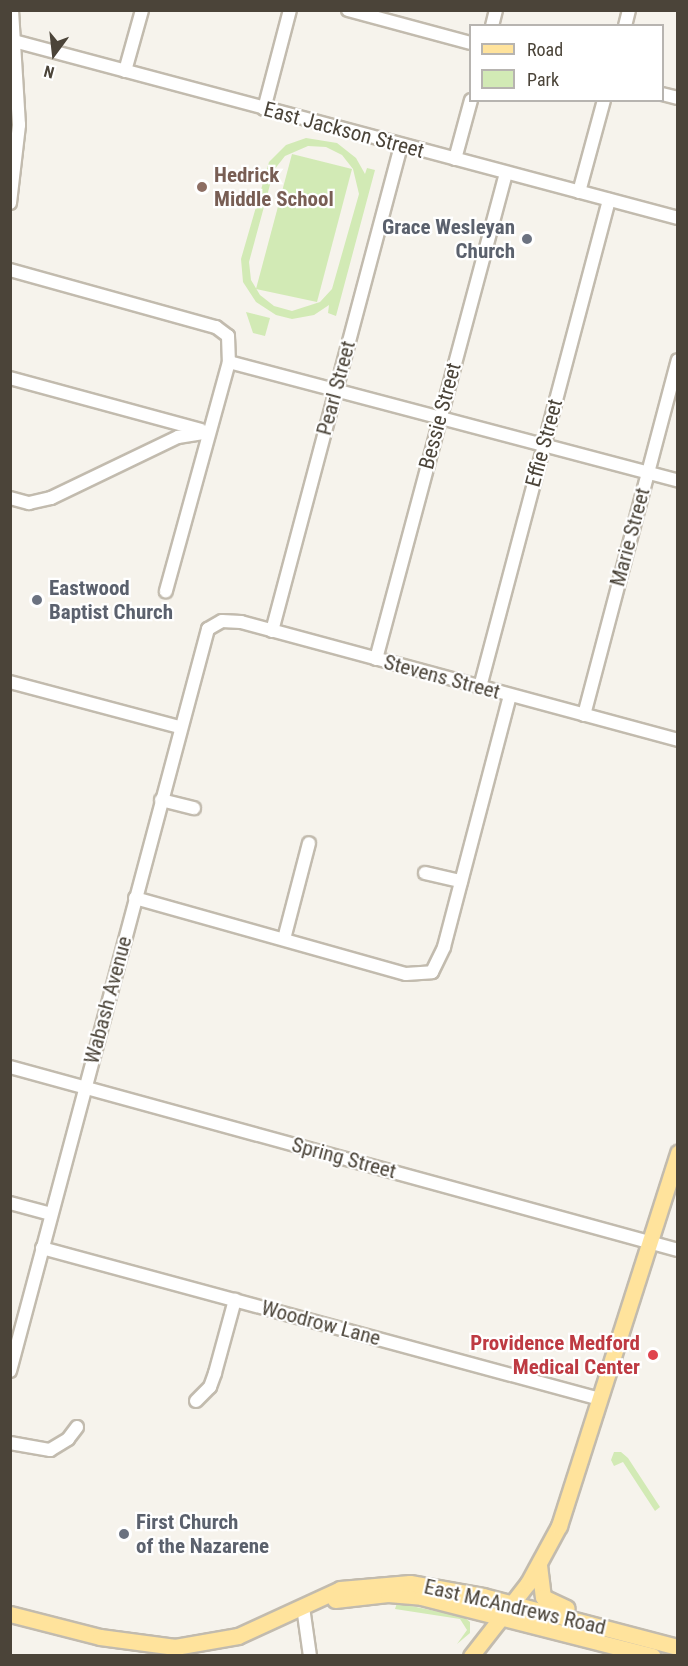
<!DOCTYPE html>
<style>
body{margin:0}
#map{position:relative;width:688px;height:1666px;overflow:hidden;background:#f6f3ec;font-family:"Roboto Condensed",sans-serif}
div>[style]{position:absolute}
.green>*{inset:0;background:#d2eab5}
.roads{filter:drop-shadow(2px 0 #c2bbae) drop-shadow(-2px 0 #c2bbae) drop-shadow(0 2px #c2bbae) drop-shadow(0 -2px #c2bbae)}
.minor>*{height:12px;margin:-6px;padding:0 6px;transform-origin:6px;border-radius:6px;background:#fff}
.major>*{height:15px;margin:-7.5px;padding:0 7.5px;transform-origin:7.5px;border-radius:7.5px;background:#ffe39c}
.dots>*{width:16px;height:16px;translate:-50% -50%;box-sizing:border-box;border:3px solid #fff;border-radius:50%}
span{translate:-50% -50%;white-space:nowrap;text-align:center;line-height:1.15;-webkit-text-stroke:4.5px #fff;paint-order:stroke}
.street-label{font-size:21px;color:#4b4439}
.education-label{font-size:21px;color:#785e54;font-weight:700}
.left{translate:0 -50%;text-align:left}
.worship-label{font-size:21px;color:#5b616d;font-weight:700}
.right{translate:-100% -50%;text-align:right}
.health-label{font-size:21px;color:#be3a42;font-weight:700}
.frame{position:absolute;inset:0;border:12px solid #4b4439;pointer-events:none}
.legend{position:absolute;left:469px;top:24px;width:195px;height:78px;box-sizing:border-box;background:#fff;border:2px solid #b7b4b0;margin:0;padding:8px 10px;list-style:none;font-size:18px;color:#4b4439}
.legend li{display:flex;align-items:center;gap:12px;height:30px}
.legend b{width:30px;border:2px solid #b7b4b0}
.north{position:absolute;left:24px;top:24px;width:60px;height:60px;-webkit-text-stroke:4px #fff;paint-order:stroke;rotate:195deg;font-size:16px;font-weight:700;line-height:24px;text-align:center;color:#4b4439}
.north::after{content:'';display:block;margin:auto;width:21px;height:27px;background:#4b4439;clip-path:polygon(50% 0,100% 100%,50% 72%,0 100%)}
</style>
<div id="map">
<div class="green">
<div style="clip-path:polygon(evenodd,306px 138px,337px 143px,356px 158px,365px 174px,367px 168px,375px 170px,336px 316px,328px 313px,329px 305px,314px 315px,292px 319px,276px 315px,256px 302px,243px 282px,241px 259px,269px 162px,286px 145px,306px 138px,308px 146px,326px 147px,342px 155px,353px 169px,359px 194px,332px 289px,320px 302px,292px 311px,274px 306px,260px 295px,251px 280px,249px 262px,274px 170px,285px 156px,308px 146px)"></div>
<div style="clip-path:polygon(292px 154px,352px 169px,317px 302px,256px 289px)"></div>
<div style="clip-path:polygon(246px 312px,270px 318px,265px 336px,253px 333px)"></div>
<div style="clip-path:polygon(614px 1452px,621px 1452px,628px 1458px,660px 1507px,655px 1511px,623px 1462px,614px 1466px,611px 1460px)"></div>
<div style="clip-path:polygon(397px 1603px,464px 1617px,470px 1622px,470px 1633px,457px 1644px,467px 1630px,460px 1619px,395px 1609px)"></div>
</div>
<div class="roads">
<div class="minor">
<div style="left:348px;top:10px;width:126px;rotate:15.1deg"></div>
<div style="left:492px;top:26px;width:16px;rotate:-76deg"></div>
<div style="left:625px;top:26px;width:16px;rotate:-76deg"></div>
<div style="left:10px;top:40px;width:691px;rotate:14.92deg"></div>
<div style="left:125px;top:71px;width:63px;rotate:-74.4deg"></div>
<div style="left:662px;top:94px;width:16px;rotate:14deg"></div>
<div style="left:264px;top:109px;width:102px;rotate:-75.3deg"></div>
<div style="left:455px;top:159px;width:61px;rotate:-74.8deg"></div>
<div style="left:579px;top:192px;width:95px;rotate:-74.8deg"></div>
<div style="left:10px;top:203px;width:79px;rotate:-83.4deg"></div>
<div style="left:19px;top:125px;width:115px;rotate:-93.5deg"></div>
<div style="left:10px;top:270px;width:214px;rotate:15.5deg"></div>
<div style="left:216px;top:327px;width:15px;rotate:37deg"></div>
<div style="left:228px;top:336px;width:26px;rotate:88deg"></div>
<div style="left:229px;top:362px;width:238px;rotate:105.4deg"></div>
<div style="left:229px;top:362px;width:465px;rotate:14.8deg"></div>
<div style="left:10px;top:378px;width:198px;rotate:15.2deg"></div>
<div style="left:10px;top:498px;width:20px;rotate:15deg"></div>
<div style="left:29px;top:503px;width:23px;rotate:-13deg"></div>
<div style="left:51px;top:498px;width:141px;rotate:-25.7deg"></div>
<div style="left:178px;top:437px;width:30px;rotate:-9deg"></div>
<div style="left:272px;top:631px;width:502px;rotate:-75.11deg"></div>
<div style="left:376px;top:659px;width:503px;rotate:-75.02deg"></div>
<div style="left:10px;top:682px;width:175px;rotate:14.9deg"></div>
<div style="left:480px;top:687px;width:504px;rotate:-75.16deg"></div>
<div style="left:584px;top:715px;width:367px;rotate:-75.2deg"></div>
<div style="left:161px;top:800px;width:34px;rotate:14deg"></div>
<div style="left:425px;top:873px;width:37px;rotate:13deg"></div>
<div style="left:135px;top:898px;width:281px;rotate:15.7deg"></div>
<div style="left:406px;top:974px;width:26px;rotate:-4deg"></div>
<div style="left:432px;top:972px;width:28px;rotate:-64deg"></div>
<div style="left:444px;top:947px;width:260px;rotate:-75.3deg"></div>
<div style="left:284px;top:939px;width:99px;rotate:-75.4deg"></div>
<div style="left:10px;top:1067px;width:693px;rotate:15.32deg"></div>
<div style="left:10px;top:1203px;width:42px;rotate:15deg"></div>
<div style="left:42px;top:1248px;width:578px;rotate:15.14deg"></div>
<div style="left:10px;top:1371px;width:768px;rotate:-75.06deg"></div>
<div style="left:208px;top:629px;width:16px;rotate:-30deg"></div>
<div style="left:222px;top:621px;width:19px;rotate:3deg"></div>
<div style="left:241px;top:622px;width:453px;rotate:15.1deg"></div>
<div style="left:196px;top:1401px;width:20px;rotate:-45deg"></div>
<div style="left:210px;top:1387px;width:15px;rotate:-70deg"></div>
<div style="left:215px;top:1373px;width:76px;rotate:-74.7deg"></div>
<div style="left:10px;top:1443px;width:41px;rotate:9.9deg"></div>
<div style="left:50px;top:1450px;width:21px;rotate:-31deg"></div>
<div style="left:68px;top:1439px;width:15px;rotate:-53deg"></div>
<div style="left:303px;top:1607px;width:49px;rotate:81.9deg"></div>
</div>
<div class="major">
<div style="left:539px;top:1565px;width:32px;rotate:83deg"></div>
<div style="left:543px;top:1597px;width:26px;rotate:25deg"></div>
<div style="left:335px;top:1600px;width:53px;rotate:-6.5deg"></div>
<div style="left:388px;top:1594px;width:33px;rotate:5deg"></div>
<div style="left:421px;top:1597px;width:239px;rotate:14.3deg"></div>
<div style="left:10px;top:1614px;width:93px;rotate:14.3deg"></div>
<div style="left:100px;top:1637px;width:76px;rotate:7.6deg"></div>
<div style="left:175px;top:1647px;width:64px;rotate:-9.9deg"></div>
<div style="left:238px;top:1636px;width:112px;rotate:-24.7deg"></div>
<div style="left:340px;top:1589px;width:70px;rotate:-4.9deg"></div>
<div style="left:410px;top:1583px;width:74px;rotate:10.1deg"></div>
<div style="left:483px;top:1596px;width:202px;rotate:14.7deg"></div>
<div style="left:471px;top:1656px;width:93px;rotate:-52deg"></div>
<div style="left:528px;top:1583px;width:65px;rotate:-61.5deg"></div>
<div style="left:559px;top:1526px;width:392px;rotate:-72.3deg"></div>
</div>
</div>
<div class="dots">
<div style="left:202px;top:187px;background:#8d6e63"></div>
<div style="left:527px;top:239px;background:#6b7280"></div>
<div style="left:37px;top:600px;background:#6b7280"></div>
<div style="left:653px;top:1355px;background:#e0444e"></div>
<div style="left:124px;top:1534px;background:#6b7280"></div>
</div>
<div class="street-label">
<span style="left:344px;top:130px;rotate:15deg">East Jackson Street</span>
<span style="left:336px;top:388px;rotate:-75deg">Pearl Street</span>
<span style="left:440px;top:416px;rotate:-75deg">Bessie Street</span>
<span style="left:544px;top:443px;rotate:-75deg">Effie Street</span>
<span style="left:630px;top:537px;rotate:-75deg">Marie Street</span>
<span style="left:442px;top:677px;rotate:15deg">Stevens Street</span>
<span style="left:108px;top:1000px;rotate:-75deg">Wabash Avenue</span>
<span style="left:344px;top:1158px;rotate:15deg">Spring Street</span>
<span style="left:321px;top:1323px;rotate:15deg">Woodrow Lane</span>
<span style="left:515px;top:1607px;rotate:13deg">East McAndrews Road</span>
</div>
<div class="education-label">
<span class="left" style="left:214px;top:187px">Hedrick<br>Middle School</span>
</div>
<div class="worship-label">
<span class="right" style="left:515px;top:239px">Grace Wesleyan<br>Church</span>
<span class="left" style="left:49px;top:600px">Eastwood<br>Baptist Church</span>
<span class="left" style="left:136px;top:1534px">First Church<br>of the Nazarene</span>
</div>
<div class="health-label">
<span class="right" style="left:640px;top:1355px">Providence Medford<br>Medical Center</span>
</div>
<div class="frame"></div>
<ul class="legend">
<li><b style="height:8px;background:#ffe39c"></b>Road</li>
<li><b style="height:16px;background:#d2eab5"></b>Park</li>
</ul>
<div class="north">N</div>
</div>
